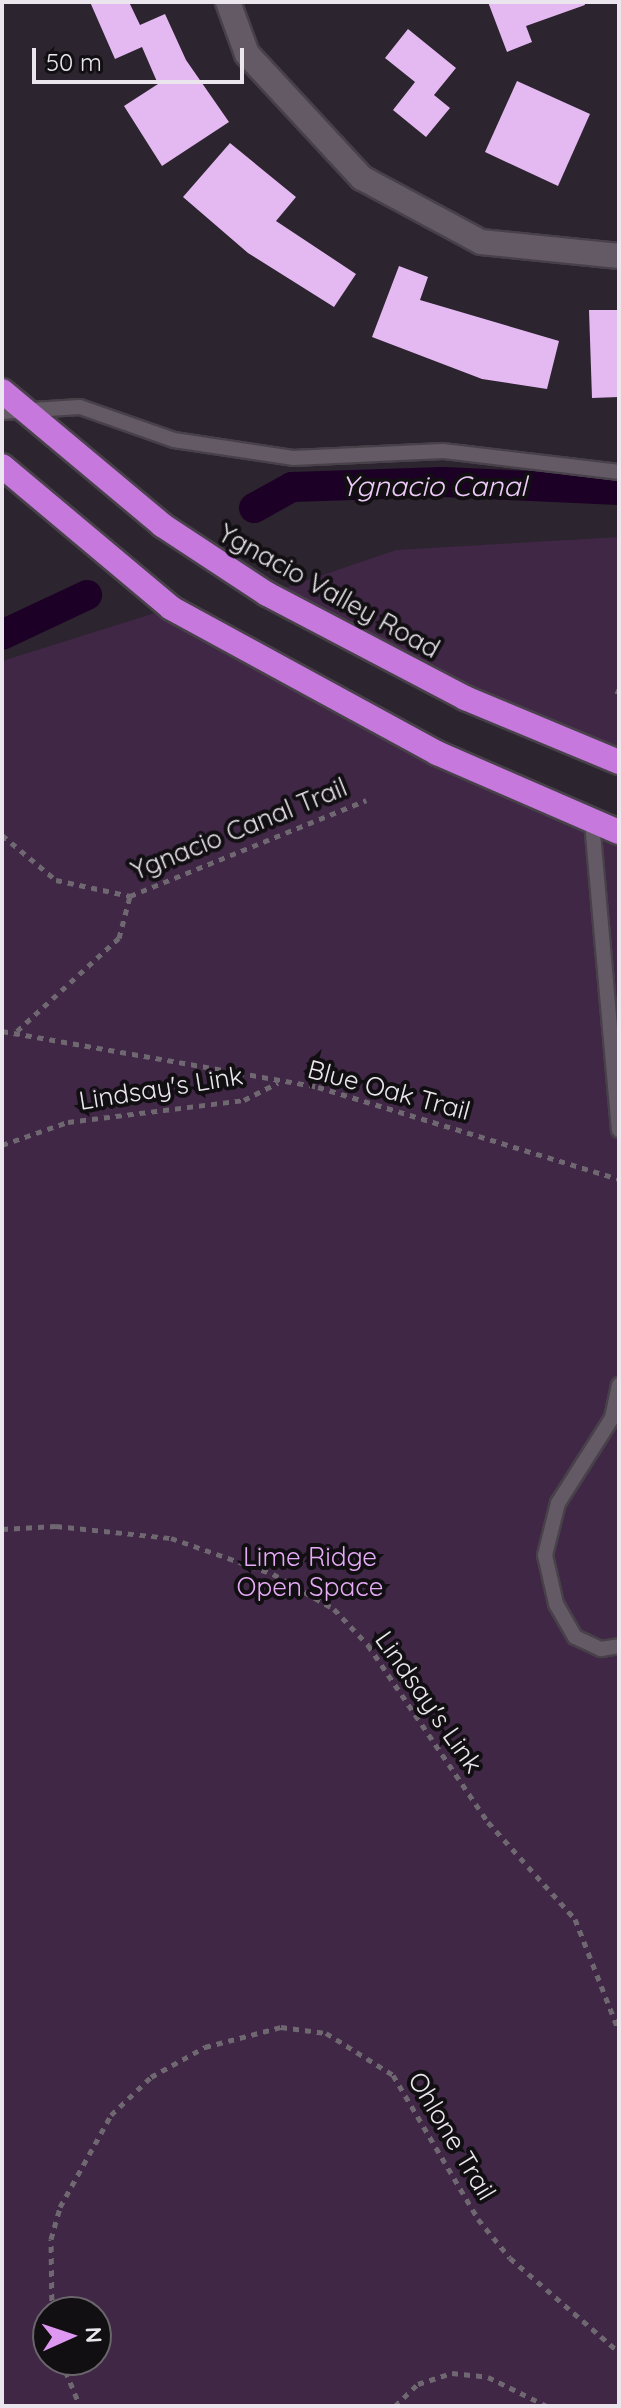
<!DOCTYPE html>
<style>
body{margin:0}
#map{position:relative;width:621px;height:2408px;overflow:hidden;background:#2c242e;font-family:Quicksand,sans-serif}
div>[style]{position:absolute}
.green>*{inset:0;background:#3f2745}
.canal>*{height:30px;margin:-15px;padding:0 15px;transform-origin:15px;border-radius:15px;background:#1c0025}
.building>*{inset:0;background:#e4b8f1}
.path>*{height:5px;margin-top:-2.5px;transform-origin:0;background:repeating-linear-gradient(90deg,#6f6871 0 6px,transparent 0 12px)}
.roads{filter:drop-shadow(2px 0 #48414a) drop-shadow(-2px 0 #48414a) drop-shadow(0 2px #48414a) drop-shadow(0 -2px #48414a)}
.lane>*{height:14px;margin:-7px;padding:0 7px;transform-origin:7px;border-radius:7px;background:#645a66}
.street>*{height:24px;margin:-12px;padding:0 12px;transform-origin:12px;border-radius:12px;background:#645a66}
.highway>*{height:24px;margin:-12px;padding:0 12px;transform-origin:12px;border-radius:12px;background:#c778dd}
span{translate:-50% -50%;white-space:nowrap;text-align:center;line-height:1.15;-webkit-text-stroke:8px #120f13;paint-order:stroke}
.street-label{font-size:26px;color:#ebe6ed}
.park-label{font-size:26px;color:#e6abf7}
.water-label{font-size:28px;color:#eecaf8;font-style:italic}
.frame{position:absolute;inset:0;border:4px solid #ebe6ed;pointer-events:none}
.north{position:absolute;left:32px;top:2296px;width:80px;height:80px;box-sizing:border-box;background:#120f13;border:2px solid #69656a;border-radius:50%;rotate:87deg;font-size:22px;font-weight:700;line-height:32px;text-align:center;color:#ebe6ed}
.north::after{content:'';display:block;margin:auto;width:28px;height:36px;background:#de98f2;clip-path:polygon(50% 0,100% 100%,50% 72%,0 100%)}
.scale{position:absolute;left:32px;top:48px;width:212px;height:36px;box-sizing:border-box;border:4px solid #ebe6ed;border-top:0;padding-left:10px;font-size:24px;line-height:28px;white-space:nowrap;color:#ebe6ed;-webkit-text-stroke:6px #120f13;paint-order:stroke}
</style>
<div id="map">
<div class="green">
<div style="clip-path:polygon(619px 537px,619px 762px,267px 594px,396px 550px)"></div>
<div style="clip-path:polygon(evenodd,171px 608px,619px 832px,619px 2406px,2px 2406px,2px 661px,171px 608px,48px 2312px,96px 2312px,96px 2360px,48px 2360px,48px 2312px)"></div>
</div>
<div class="canal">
<div style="left:254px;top:508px;width:43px;rotate:-28.9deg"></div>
<div style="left:292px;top:487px;width:151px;rotate:-1.9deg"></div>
<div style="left:443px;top:482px;width:176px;rotate:2.6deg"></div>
<div style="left:2px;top:635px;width:94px;rotate:-25.2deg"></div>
</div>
<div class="building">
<div style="clip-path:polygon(90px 2px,129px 2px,140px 25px,165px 14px,186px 60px,229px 122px,162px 166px,124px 106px,158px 84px,142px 47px,115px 59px)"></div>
<div style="clip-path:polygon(488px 2px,584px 2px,585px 5px,526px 26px,532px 42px,507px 52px)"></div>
<div style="clip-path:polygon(408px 29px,456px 68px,434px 95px,450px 108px,426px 137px,393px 110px,415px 82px,385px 58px)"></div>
<div style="clip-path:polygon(517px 81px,590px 114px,558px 186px,485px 152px)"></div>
<div style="clip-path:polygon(230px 143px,296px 197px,276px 221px,356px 274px,334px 307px,248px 253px,183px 197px)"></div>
<div style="clip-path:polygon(399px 266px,428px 277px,420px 300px,559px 341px,547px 389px,482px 379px,372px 337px)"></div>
<div style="clip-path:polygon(589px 310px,619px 310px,619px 397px,592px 398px)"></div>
</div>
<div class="path">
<div style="left:617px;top:694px;width:5px;rotate:-68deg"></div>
<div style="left:2px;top:835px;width:70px;rotate:39.8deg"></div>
<div style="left:56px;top:880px;width:76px;rotate:12.2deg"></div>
<div style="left:130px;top:896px;width:255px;rotate:-22.1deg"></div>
<div style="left:2px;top:1031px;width:321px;rotate:10deg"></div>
<div style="left:318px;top:1087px;width:315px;rotate:17deg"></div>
<div style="left:17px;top:1031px;width:138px;rotate:-42.4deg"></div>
<div style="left:119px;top:938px;width:43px;rotate:-75.3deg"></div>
<div style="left:2px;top:1145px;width:70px;rotate:-19.2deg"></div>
<div style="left:68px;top:1122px;width:177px;rotate:-7.1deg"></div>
<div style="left:244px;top:1100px;width:38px;rotate:-27deg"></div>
<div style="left:2px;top:1529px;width:54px;rotate:-3.2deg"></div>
<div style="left:56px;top:1526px;width:116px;rotate:6deg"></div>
<div style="left:171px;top:1538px;width:108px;rotate:19.4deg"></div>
<div style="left:273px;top:1574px;width:70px;rotate:29.8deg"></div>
<div style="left:334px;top:1609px;width:50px;rotate:46.6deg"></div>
<div style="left:368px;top:1645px;width:214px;rotate:55.9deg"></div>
<div style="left:488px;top:1822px;width:130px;rotate:48.1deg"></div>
<div style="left:575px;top:1919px;width:120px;rotate:68.6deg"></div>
<div style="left:52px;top:2312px;width:73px;rotate:-90.8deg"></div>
<div style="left:51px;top:2239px;width:33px;rotate:-74deg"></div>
<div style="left:60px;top:2207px;width:105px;rotate:-61deg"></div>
<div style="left:111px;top:2115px;width:55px;rotate:-43.5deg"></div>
<div style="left:151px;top:2077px;width:62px;rotate:-29.1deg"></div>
<div style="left:205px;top:2047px;width:79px;rotate:-14.7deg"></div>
<div style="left:281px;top:2027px;width:45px;rotate:7.6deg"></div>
<div style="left:326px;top:2033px;width:79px;rotate:32.1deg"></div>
<div style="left:393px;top:2075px;width:167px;rotate:59.4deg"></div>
<div style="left:478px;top:2219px;width:50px;rotate:50.6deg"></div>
<div style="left:510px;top:2258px;width:144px;rotate:40.8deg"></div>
<div style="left:61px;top:2360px;width:50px;rotate:67.6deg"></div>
<div style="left:395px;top:2406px;width:32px;rotate:-44deg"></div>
<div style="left:418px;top:2384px;width:36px;rotate:-18deg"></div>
<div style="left:452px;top:2373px;width:36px;rotate:6deg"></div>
<div style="left:488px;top:2377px;width:66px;rotate:26.2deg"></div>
</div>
<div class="roads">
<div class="lane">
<div style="left:2px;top:412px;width:78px;rotate:-3.7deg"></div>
<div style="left:80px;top:407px;width:100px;rotate:19.3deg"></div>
<div style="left:174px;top:440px;width:120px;rotate:8.6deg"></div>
<div style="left:293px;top:458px;width:150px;rotate:-2.7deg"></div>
<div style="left:443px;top:451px;width:177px;rotate:6.8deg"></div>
<div style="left:592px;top:822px;width:309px;rotate:85deg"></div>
<div style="left:619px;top:1385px;width:34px;rotate:102deg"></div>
<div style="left:612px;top:1418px;width:101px;rotate:122.4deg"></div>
<div style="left:558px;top:1503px;width:54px;rotate:104deg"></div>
<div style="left:545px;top:1555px;width:50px;rotate:77.3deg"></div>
<div style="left:556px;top:1604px;width:38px;rotate:60deg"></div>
<div style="left:575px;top:1637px;width:29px;rotate:25deg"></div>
<div style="left:601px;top:1649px;width:18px;rotate:-9deg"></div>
</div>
<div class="street">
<div style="left:228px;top:2px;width:55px;rotate:69.9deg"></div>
<div style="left:247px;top:54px;width:169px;rotate:47.2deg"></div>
<div style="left:362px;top:178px;width:135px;rotate:28.3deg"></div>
<div style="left:481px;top:242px;width:139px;rotate:5.8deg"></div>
</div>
<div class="highway">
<div style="left:2px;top:391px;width:209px;rotate:39.9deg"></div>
<div style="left:162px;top:525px;width:126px;rotate:33.3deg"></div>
<div style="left:267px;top:594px;width:224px;rotate:27.7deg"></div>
<div style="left:465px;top:698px;width:167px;rotate:22.6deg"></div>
<div style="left:2px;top:466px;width:221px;rotate:40deg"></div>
<div style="left:171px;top:608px;width:303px;rotate:28.6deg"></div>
<div style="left:437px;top:753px;width:198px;rotate:23.5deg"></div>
</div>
</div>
<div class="street-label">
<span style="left:329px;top:591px;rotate:29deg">Ygnacio Valley Road</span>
<span style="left:239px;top:829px;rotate:-22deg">Ygnacio Canal Trail</span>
<span style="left:161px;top:1088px;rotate:-9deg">Lindsay's Link</span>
<span style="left:389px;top:1090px;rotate:15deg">Blue Oak Trail</span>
<span style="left:429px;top:1702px;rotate:55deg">Lindsay's Link</span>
<span style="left:452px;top:2136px;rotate:59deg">Ohlone Trail</span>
</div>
<div class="park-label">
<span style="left:310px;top:1572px">Lime Ridge<br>Open Space</span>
</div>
<div class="water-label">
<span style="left:434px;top:486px">Ygnacio Canal</span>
</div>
<div class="frame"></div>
<div class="north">N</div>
<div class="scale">50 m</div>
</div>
